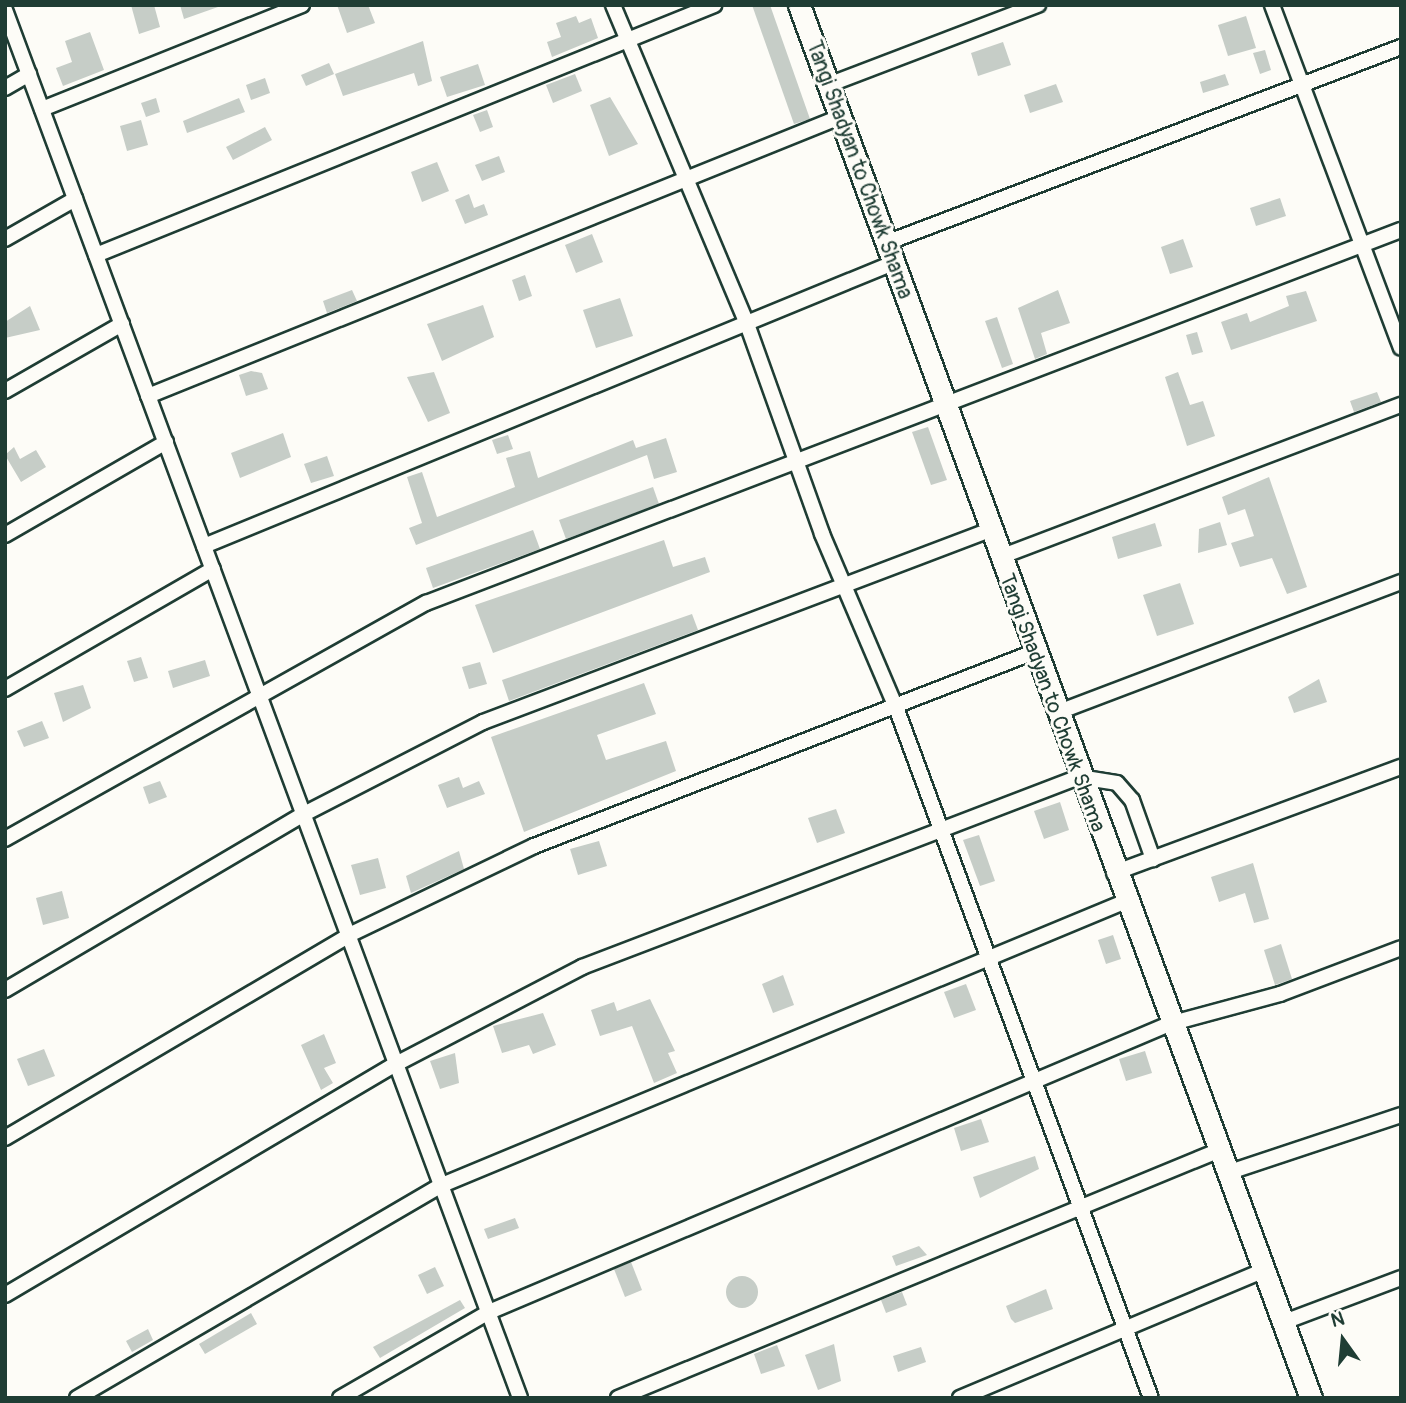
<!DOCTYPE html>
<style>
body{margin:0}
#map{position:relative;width:1406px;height:1403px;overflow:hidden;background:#fdfcf7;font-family:Pangolin,sans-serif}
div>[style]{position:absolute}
.building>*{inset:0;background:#c6cdc7}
.round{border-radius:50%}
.roads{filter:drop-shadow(2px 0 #1f3d34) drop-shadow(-2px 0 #1f3d34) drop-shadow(0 2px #1f3d34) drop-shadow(0 -2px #1f3d34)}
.street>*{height:14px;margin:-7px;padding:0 7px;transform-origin:7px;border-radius:7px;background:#fdfcf7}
.primary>*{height:21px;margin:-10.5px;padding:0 10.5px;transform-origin:10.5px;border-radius:10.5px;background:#fdfcf7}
span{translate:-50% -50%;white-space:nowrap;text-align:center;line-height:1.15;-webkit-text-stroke:6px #fdfcf7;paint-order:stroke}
.street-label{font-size:21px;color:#1f3d34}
.frame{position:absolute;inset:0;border:7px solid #1f3d34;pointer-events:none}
.north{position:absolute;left:1308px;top:1305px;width:70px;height:70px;-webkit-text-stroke:5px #fdfcf7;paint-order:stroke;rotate:345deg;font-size:19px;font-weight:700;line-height:28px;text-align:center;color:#1f3d34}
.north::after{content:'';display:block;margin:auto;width:24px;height:32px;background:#1f3d34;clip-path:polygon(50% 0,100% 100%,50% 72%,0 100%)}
</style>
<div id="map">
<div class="building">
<div style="clip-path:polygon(131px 5px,154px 5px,160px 27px,139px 34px)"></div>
<div style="clip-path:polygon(180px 5px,217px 5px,218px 7px,184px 19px)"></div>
<div style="clip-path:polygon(337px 5px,368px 5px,375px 23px,347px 33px)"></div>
<div style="clip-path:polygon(752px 5px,770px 5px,810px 119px,794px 124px)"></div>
<div style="clip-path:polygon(576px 16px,579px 23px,591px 18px,598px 38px,552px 57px,547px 42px,561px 37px,556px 23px)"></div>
<div style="clip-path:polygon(1246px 16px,1256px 48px,1228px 56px,1218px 25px)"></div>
<div style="clip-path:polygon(90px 32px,104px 70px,63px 86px,56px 68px,72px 62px,65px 41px)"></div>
<div style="clip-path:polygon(423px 41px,432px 81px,418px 86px,414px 73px,343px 96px,335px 74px)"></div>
<div style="clip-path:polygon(1003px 42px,1011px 65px,978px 76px,971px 53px)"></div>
<div style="clip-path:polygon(1265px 50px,1271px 70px,1260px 74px,1253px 53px)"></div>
<div style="clip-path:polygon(329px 63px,334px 74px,306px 86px,301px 75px)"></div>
<div style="clip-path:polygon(478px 64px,485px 85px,447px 97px,440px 77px)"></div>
<div style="clip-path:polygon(575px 74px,582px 91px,553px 103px,546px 85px)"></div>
<div style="clip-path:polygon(1225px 74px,1229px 85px,1203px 93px,1200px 82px)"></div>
<div style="clip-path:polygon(265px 78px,270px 93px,251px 100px,246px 85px)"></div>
<div style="clip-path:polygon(1056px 84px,1063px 102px,1030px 113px,1024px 95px)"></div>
<div style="clip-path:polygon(610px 97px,638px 144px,609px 156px,590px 105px)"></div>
<div style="clip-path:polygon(156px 98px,160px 112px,146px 117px,141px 103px)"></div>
<div style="clip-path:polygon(239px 98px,245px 112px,187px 133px,183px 121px)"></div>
<div style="clip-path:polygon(487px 110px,493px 127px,480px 132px,473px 115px)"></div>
<div style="clip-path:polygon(141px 120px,148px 145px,127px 151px,120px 126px)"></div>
<div style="clip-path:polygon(265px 127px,272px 140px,233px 160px,226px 147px)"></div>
<div style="clip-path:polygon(499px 156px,505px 172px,482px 181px,475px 165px)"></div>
<div style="clip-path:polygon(437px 162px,449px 191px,422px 202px,411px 172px)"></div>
<div style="clip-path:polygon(469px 194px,474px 208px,484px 204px,488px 215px,465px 224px,455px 200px)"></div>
<div style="clip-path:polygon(1280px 198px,1286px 216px,1256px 226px,1250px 208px)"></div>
<div style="clip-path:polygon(592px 234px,603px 262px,576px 273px,565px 245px)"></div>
<div style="clip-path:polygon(1183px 239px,1193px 267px,1170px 274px,1161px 247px)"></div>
<div style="clip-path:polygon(525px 275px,532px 296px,519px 301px,512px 280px)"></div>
<div style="clip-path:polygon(352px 290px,357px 301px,327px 313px,323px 301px)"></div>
<div style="clip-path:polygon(1058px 290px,1070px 323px,1041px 333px,1047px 354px,1035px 359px,1018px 308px)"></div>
<div style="clip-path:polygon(1306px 291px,1317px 321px,1231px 350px,1221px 322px,1247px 313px,1250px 322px,1289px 306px,1286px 296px)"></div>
<div style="clip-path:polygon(620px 298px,633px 336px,596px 348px,583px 310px)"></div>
<div style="clip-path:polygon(483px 305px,494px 337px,442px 361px,427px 324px)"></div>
<div style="clip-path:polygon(30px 306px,40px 330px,5px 338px,5px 322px)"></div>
<div style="clip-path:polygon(997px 317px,1013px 364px,1002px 368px,985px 321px)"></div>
<div style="clip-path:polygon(1197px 332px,1203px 352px,1192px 355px,1186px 335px)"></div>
<div style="clip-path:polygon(251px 371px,262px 373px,268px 389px,246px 396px,239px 375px)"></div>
<div style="clip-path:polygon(434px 372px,450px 413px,428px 422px,407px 377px)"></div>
<div style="clip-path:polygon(1178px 372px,1190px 405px,1203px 401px,1215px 436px,1187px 446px,1165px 377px)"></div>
<div style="clip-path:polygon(1377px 392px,1381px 402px,1354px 412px,1350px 401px)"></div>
<div style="clip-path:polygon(928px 427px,947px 480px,931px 485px,912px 432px)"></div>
<div style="clip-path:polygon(283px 433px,291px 457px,240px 478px,231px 453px)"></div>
<div style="clip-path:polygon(508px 435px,513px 449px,497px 454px,492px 440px)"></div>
<div style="clip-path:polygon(666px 438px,677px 472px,654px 479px,647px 455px,416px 545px,409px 528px,422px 523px,407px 477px,422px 472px,437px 517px,515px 487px,506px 458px,530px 451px,538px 478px,633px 440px,636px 448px)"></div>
<div style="clip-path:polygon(14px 447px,20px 459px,36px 450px,46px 467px,21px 482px,5px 455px)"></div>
<div style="clip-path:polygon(327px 456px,334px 476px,311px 483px,304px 464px)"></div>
<div style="clip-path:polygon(1269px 477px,1307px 587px,1287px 594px,1272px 558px,1240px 567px,1231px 543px,1254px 536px,1245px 509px,1228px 515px,1222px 497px)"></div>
<div style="clip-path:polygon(653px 487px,659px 504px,566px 539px,559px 520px)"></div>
<div style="clip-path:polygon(1220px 522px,1227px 545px,1198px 553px,1199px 529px)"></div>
<div style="clip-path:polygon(1155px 523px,1162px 546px,1118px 559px,1112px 537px)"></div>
<div style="clip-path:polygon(533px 530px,540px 549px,433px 588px,426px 568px)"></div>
<div style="clip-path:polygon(664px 540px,673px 567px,705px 557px,710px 572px,493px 653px,475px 605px)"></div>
<div style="clip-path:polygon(1180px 583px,1194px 624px,1157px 636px,1143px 595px)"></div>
<div style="clip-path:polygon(692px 614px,698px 630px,509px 701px,502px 680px)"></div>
<div style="clip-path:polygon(141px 657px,148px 678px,134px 682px,127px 661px)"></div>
<div style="clip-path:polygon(205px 660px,210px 676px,173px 688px,168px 671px)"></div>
<div style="clip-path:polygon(480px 662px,487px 684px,469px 689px,462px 667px)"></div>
<div style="clip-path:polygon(1319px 679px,1327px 702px,1294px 713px,1288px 697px)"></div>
<div style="clip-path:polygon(644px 683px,656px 714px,597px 735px,606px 760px,666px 741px,676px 771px,524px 832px,491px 737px)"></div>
<div style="clip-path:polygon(83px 685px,91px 708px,63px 722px,54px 693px)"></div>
<div style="clip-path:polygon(42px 721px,49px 738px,24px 747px,17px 731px)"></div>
<div style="clip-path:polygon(459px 777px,463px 788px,479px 781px,485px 794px,447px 808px,438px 785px)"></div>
<div style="clip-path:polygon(160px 781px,167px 797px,149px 804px,143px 787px)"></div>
<div style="clip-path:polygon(1060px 802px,1069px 830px,1044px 839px,1034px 811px)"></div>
<div style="clip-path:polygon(836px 809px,845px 833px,817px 843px,808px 818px)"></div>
<div style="clip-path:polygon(979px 835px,995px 881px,980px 886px,963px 840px)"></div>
<div style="clip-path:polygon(599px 841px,607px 866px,578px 875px,570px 849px)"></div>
<div style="clip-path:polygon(459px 851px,464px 869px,411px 893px,406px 876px)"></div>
<div style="clip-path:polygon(378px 858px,386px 888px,360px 895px,351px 865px)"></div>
<div style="clip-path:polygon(1253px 863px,1269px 919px,1254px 923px,1245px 893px,1219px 902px,1211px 877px)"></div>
<div style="clip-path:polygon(62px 891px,69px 918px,43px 925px,36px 898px)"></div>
<div style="clip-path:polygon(1113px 935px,1121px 959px,1106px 964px,1098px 940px)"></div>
<div style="clip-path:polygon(1281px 944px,1292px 979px,1275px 985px,1264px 950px)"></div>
<div style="clip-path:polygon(783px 975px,794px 1005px,773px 1013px,762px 984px)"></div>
<div style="clip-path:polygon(966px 984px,976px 1010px,954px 1018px,944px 992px)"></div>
<div style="clip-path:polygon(650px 999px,675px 1051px,668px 1053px,677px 1073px,654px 1083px,632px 1026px,600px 1036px,591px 1010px,614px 1002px,617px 1011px)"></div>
<div style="clip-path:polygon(543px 1013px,556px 1045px,533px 1054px,529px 1045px,502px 1053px,493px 1026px)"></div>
<div style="clip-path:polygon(324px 1034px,336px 1063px,324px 1068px,333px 1083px,321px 1090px,301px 1045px)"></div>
<div style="clip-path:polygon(44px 1049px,55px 1076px,28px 1086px,17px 1059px)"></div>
<div style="clip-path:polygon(1145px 1051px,1152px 1073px,1126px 1081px,1119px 1059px)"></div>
<div style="clip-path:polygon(455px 1053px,459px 1083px,440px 1089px,430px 1061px)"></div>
<div style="clip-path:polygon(981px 1119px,989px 1142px,961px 1151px,954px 1128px)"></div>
<div style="clip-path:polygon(1035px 1156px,1039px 1169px,980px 1198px,973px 1177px)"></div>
<div style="clip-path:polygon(515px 1218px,519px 1228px,488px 1239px,484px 1229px)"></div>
<div style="clip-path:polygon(919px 1246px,927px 1255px,896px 1266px,892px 1256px)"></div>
<div style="clip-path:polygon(631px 1262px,642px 1290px,625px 1297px,614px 1269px)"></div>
<div style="clip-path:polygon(435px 1267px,444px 1286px,427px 1294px,418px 1275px)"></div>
<div class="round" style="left:726px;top:1276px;width:32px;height:32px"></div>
<div style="clip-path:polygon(1046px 1289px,1053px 1309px,1015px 1323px,1011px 1319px,1006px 1306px)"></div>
<div style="clip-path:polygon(902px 1292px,907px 1305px,886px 1313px,881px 1300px)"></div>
<div style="clip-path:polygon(460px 1300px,465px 1308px,380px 1358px,373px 1347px)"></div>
<div style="clip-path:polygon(251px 1313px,257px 1324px,205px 1354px,199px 1344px)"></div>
<div style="clip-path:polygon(148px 1329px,153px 1340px,132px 1352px,126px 1341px)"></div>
<div style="clip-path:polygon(834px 1344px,841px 1381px,818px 1390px,805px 1355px)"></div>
<div style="clip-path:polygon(777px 1345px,785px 1366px,761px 1374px,754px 1354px)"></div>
<div style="clip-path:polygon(921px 1347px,926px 1362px,898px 1372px,893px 1356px)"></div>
</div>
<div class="roads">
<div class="street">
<div style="left:613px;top:5px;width:346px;rotate:67.2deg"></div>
<div style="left:747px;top:324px;width:223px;rotate:70.3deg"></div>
<div style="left:822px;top:534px;width:191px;rotate:66.9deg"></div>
<div style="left:897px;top:710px;width:733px;rotate:69.74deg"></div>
<div style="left:1272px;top:5px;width:366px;rotate:69.4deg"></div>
<div style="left:5px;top:10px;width:1480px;rotate:69.64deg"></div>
<div style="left:828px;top:85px;width:225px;rotate:-20.9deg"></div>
<div style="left:5px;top:88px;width:28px;rotate:-30deg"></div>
<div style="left:42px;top:109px;width:280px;rotate:-21.8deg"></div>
<div style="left:5px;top:239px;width:81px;rotate:-29.7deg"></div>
<div style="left:886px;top:243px;width:551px;rotate:-20.84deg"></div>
<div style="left:96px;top:255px;width:667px;rotate:-22.02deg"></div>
<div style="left:5px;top:391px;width:135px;rotate:-29.8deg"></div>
<div style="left:148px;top:396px;width:746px;rotate:-21.96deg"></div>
<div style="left:5px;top:535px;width:186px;rotate:-30deg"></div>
<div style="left:204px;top:546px;width:745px;rotate:-22.33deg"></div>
<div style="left:1000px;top:557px;width:429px;rotate:-20.8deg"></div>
<div style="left:5px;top:689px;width:240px;rotate:-30deg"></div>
<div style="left:1056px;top:713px;width:369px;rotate:-20.8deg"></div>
<div style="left:5px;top:839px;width:483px;rotate:-29.3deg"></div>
<div style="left:426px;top:603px;width:1044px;rotate:-20.94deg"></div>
<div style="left:1114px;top:873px;width:306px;rotate:-20.3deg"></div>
<div style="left:5px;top:990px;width:347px;rotate:-30.5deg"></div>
<div style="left:304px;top:814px;width:201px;rotate:-27.2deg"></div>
<div style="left:483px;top:722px;width:542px;rotate:-20.74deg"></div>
<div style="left:5px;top:1138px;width:399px;rotate:-30.5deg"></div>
<div style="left:349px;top:935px;width:205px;rotate:-25.7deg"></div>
<div style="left:534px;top:846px;width:536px;rotate:-21.21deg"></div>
<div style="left:1230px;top:1172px;width:180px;rotate:-18.4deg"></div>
<div style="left:5px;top:1295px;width:454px;rotate:-30.6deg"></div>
<div style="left:396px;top:1064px;width:210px;rotate:-27.5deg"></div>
<div style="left:582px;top:967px;width:532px;rotate:-20.92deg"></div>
<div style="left:1079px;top:777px;width:38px;rotate:9deg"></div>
<div style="left:1117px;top:783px;width:23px;rotate:49deg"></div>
<div style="left:1132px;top:800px;width:63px;rotate:70.4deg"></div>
<div style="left:1284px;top:1322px;width:125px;rotate:-20.6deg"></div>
<div style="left:77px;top:1398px;width:423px;rotate:-30.3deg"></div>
<div style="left:442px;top:1185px;width:738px;rotate:-22.54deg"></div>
<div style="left:340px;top:1398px;width:172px;rotate:-30deg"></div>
<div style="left:489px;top:1312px;width:738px;rotate:-22.95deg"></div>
<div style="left:1169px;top:1024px;width:115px;rotate:-15.1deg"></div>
<div style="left:1280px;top:994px;width:129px;rotate:-20.8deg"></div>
<div style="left:618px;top:1398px;width:653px;rotate:-22.4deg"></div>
<div style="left:960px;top:1398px;width:331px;rotate:-22.8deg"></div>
</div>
<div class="primary">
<div style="left:799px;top:5px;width:1484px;rotate:69.82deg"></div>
</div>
</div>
<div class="street-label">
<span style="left:859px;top:170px;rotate:70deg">Tangi Shadyan to Chowk Shama</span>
<span style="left:1052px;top:703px;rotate:70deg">Tangi Shadyan to Chowk Shama</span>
</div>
<div class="frame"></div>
<div class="north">N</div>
</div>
